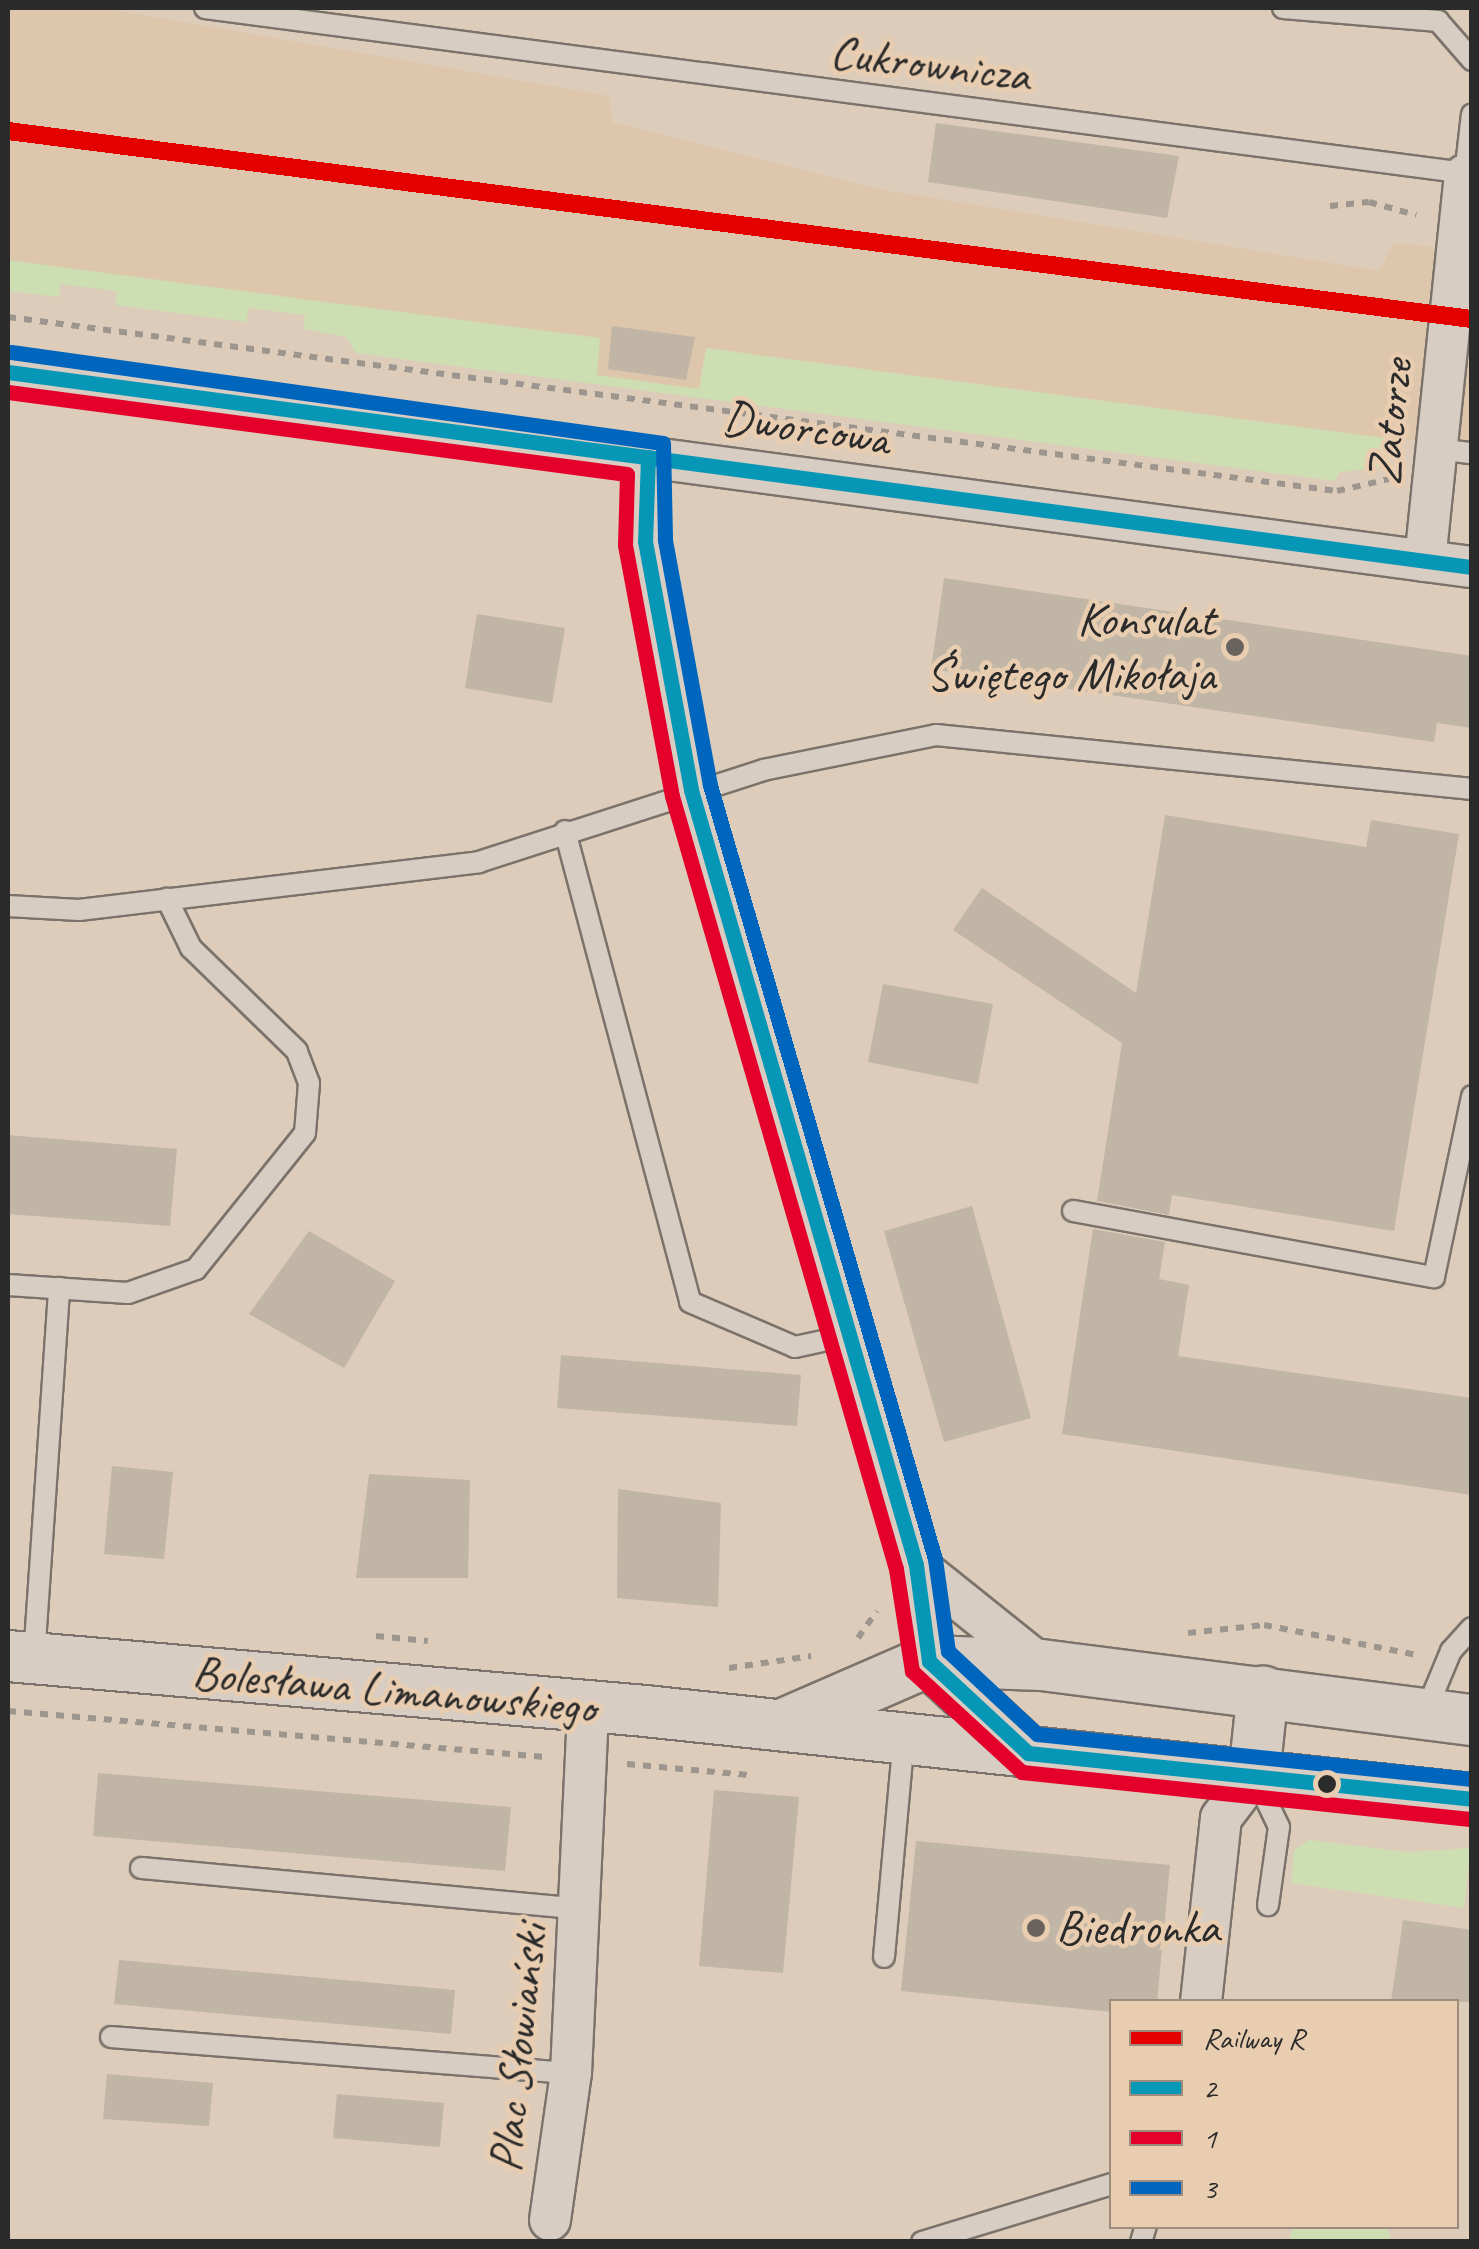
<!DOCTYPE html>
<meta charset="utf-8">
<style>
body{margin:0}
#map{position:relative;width:1479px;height:2249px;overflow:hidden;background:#dcccb9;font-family:Caveat,sans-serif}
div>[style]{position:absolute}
.built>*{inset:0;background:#ddc6ab}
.green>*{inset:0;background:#ccdeb2}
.building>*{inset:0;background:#c1b5a6}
.path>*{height:6px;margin-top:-3px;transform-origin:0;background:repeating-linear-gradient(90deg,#9d968e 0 8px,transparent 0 16px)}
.roads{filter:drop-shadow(2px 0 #7b736b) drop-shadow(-2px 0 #7b736b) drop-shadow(0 2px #7b736b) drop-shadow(0 -2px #7b736b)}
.service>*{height:20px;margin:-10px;padding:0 10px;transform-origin:10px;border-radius:10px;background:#d7cdc2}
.minor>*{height:40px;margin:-20px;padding:0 20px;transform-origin:20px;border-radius:20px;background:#d7cdc2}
.tertiary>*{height:50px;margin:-25px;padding:0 25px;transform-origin:25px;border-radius:25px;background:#d7cdc2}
.bus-1>*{height:15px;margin:-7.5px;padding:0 7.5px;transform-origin:7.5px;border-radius:7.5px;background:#0696b6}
.bus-2>*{height:15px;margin:-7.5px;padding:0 7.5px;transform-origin:7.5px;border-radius:7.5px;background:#e4002b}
.bus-3>*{height:15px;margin:-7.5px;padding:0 7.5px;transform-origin:7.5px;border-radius:7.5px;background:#0065bd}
.rail-1>*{height:18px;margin:-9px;padding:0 9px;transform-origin:9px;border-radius:9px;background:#e50000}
.dots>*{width:28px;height:28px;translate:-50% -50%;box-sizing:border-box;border:5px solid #e9cdb0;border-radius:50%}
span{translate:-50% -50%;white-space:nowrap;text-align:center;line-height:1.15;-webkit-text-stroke:9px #e9cdb0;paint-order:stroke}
.street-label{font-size:48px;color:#2b2b2b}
.poi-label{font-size:48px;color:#2b2b2b}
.right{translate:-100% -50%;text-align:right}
.left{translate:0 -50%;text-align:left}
.frame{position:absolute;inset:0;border:10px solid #2b2b2b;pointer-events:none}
.legend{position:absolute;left:1109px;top:1999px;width:350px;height:230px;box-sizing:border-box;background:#e9cdb0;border:2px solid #9d8c7b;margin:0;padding:12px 18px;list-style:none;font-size:30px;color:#2b2b2b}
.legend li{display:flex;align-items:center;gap:20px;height:50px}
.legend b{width:50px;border:2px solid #9d8c7b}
</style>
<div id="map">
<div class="built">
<div style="clip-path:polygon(8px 8px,102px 8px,609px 96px,612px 122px,878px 189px,1379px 271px,1394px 243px,1471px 251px,1471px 441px,1399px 440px,707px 348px,699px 390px,596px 375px,599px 338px,8px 262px)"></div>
</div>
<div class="green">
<div style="clip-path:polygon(8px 260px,600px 338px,597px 375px,699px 389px,706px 348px,1399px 440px,1379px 468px,1340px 472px,1335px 481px,356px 353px,346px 337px,304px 329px,305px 315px,249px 308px,246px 322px,115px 305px,117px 291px,61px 284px,59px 297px,8px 291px)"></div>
<div style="clip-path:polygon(1309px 1840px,1408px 1852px,1471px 1848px,1464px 1908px,1291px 1883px,1294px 1850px)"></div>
<div style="clip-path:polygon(1292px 2226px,1387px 2227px,1391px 2241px,1290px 2241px)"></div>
</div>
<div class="building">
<div style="clip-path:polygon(936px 123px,1179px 156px,1167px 218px,928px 182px)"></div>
<div style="clip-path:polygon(612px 326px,695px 337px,686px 380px,608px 369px)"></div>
<div style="clip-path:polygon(944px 578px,1472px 656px,1472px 728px,1437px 723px,1434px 742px,931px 669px)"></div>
<div style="clip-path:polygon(477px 614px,565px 628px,552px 703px,465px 688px)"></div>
<div style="clip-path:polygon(1165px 815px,1366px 847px,1371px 820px,1459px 834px,1394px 1231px,1172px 1195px,1169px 1215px,1097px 1201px,1122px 1043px,953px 930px,982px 888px,1136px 993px)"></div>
<div style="clip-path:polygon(883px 984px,993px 1004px,978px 1084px,868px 1062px)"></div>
<div style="clip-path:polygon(8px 1135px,177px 1149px,170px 1226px,8px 1214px)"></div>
<div style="clip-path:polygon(972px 1206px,1031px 1418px,944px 1442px,884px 1231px)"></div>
<div style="clip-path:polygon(1093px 1229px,1165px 1242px,1159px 1279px,1189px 1285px,1178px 1356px,1472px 1398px,1472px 1495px,1062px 1434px)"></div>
<div style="clip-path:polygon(309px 1231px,395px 1281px,344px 1368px,249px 1314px)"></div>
<div style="clip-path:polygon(561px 1355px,801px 1375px,797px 1426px,557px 1408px)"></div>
<div style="clip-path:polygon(112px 1466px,173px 1472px,164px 1559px,104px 1554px)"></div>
<div style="clip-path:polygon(369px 1474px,470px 1480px,468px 1578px,356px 1578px)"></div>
<div style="clip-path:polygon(618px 1489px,721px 1503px,718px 1607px,617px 1598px)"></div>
<div style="clip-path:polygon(98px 1773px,511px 1807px,505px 1871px,93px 1836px)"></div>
<div style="clip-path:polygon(714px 1790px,799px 1797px,783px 1973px,699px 1966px)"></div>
<div style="clip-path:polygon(916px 1841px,1170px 1865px,1157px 2002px,1112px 2002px,1112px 2012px,901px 1991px)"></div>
<div style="clip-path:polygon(1403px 1920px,1472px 1930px,1472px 2002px,1391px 2002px)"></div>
<div style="clip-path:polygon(119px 1960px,455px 1990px,451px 2034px,114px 2004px)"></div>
<div style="clip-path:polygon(107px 2074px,213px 2083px,209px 2126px,103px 2119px)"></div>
<div style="clip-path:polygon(337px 2094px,444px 2103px,440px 2147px,333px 2138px)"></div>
</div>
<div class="path">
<div style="left:1330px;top:206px;width:39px;rotate:-6deg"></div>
<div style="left:1369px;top:202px;width:49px;rotate:15.5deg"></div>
<div style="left:8px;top:317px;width:1340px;rotate:7.46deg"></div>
<div style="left:1337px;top:491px;width:53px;rotate:-13deg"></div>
<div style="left:1188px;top:1633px;width:76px;rotate:-6deg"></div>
<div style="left:1264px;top:1625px;width:156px;rotate:11.1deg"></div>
<div style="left:376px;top:1636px;width:52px;rotate:5.5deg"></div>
<div style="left:858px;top:1638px;width:33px;rotate:-55deg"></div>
<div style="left:729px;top:1668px;width:83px;rotate:-8.3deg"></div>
<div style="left:8px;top:1711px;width:539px;rotate:4.9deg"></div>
<div style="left:627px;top:1764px;width:122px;rotate:5.2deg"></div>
</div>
<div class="roads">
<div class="service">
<div style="left:205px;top:8px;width:1278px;rotate:7.46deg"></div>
<div style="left:1283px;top:8px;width:156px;rotate:4.8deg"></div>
<div style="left:1438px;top:21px;width:52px;rotate:48.9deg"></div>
<div style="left:1465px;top:175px;width:61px;rotate:-83.5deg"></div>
<div style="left:1437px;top:449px;width:35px;rotate:7deg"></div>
<div style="left:565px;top:831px;width:487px;rotate:75.1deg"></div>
<div style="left:690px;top:1302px;width:114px;rotate:23.2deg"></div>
<div style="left:795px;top:1347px;width:52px;rotate:-12.2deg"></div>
<div style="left:8px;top:906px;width:71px;rotate:3.2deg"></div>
<div style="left:79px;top:910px;width:403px;rotate:-6.8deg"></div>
<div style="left:479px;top:862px;width:299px;rotate:-17.9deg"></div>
<div style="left:763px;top:770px;width:177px;rotate:-11.4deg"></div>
<div style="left:936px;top:735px;width:539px;rotate:5.75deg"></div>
<div style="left:1073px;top:1211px;width:367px;rotate:10.4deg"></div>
<div style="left:1434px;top:1277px;width:185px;rotate:-78.1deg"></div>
<div style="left:8px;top:1285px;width:120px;rotate:3.8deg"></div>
<div style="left:128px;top:1293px;width:72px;rotate:-19.4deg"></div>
<div style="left:196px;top:1269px;width:174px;rotate:-51.3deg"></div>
<div style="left:305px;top:1133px;width:50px;rotate:-85.4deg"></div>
<div style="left:309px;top:1083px;width:34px;rotate:-111deg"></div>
<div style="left:297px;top:1051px;width:148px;rotate:-135.8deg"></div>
<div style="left:191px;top:948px;width:55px;rotate:-116.1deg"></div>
<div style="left:34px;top:1658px;width:371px;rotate:-86.1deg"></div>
<div style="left:1426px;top:1711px;width:65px;rotate:-67.4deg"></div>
<div style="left:1451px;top:1651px;width:31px;rotate:-48deg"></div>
<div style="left:1257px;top:1781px;width:51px;rotate:64.4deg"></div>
<div style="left:1279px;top:1827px;width:79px;rotate:98deg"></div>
<div style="left:141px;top:1868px;width:443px;rotate:5.3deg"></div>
<div style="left:884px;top:1957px;width:219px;rotate:-84.8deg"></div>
<div style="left:111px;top:2037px;width:461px;rotate:4.5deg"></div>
<div style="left:922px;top:2242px;width:199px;rotate:-17deg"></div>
<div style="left:1141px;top:2242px;width:17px;rotate:-73deg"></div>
</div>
<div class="minor">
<div style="left:8px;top:372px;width:1477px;rotate:7.59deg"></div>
<div style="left:648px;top:457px;width:84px;rotate:92deg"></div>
<div style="left:645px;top:541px;width:253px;rotate:79.5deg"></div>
<div style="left:691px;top:790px;width:807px;rotate:73.81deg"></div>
<div style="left:916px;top:1565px;width:97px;rotate:82.3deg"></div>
<div style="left:1425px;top:561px;width:388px;rotate:-84.1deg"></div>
<div style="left:916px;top:1565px;width:160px;rotate:38.7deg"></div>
<div style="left:1201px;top:2002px;width:185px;rotate:-83.8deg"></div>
<div style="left:1221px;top:1818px;width:54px;rotate:-52.5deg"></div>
<div style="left:550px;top:2220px;width:148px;rotate:-81.9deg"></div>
<div style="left:571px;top:2073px;width:367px;rotate:-87.3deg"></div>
</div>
<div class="tertiary">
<div style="left:8px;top:1656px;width:639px;rotate:4.93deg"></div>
<div style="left:645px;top:1711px;width:832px;rotate:6.07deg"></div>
<div style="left:929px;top:1661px;width:135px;rotate:42.9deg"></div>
<div style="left:784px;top:1724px;width:158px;rotate:-23.5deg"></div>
<div style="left:929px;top:1661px;width:112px;rotate:2deg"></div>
<div style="left:1041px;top:1665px;width:434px;rotate:7.3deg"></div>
<div style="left:1254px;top:1775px;width:84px;rotate:-83.9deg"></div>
</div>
</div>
<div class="bus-1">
<div style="left:8px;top:372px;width:1477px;rotate:7.59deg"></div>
<div style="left:648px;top:457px;width:84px;rotate:92deg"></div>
<div style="left:645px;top:541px;width:253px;rotate:79.5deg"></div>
<div style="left:691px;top:790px;width:807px;rotate:73.81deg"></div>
<div style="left:916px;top:1565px;width:97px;rotate:82.3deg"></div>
<div style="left:929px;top:1661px;width:135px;rotate:42.9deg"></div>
<div style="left:1028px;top:1753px;width:446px;rotate:5.9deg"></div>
</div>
<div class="bus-2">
<div style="left:8px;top:392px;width:624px;rotate:7.55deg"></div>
<div style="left:627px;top:474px;width:71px;rotate:91.6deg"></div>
<div style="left:625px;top:545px;width:255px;rotate:79.4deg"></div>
<div style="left:672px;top:796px;width:805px;rotate:73.84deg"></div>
<div style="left:896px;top:1569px;width:103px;rotate:81.1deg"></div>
<div style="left:912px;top:1671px;width:149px;rotate:42.6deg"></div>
<div style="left:1022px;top:1772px;width:450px;rotate:6deg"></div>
</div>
<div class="bus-3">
<div style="left:11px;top:352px;width:658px;rotate:7.95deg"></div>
<div style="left:663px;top:443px;width:97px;rotate:88.8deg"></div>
<div style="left:665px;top:540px;width:249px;rotate:79.6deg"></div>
<div style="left:710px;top:785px;width:806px;rotate:73.79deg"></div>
<div style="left:935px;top:1559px;width:93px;rotate:82deg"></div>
<div style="left:948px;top:1651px;width:122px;rotate:43deg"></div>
<div style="left:1037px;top:1734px;width:437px;rotate:5.9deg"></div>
</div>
<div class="rail-1">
<div style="left:8px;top:131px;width:1476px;rotate:7.32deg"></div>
</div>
<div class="dots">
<div style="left:1235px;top:647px;background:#69635d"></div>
<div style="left:1327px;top:1784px;background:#2b2b2b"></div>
<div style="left:1036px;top:1928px;background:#69635d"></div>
</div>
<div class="street-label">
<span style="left:930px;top:64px;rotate:7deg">Cukrownicza</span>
<span style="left:1390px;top:422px;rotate:-84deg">Zatorze</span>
<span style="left:806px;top:428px;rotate:8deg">Dworcowa</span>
<span style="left:394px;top:1690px;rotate:5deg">Bolesława Limanowskiego</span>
<span style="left:518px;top:2048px;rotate:-84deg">Plac Słowiański</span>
</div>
<div class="poi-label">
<span class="right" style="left:1215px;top:647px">Konsulat<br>Świętego Mikołaja</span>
<span class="left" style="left:1056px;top:1928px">Biedronka</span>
</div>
<div class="frame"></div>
<ul class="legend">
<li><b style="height:12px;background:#e50000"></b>Railway R</li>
<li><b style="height:12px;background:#0696b6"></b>2</li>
<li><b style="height:12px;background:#e4002b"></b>1</li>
<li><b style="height:12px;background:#0065bd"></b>3</li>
</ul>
</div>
